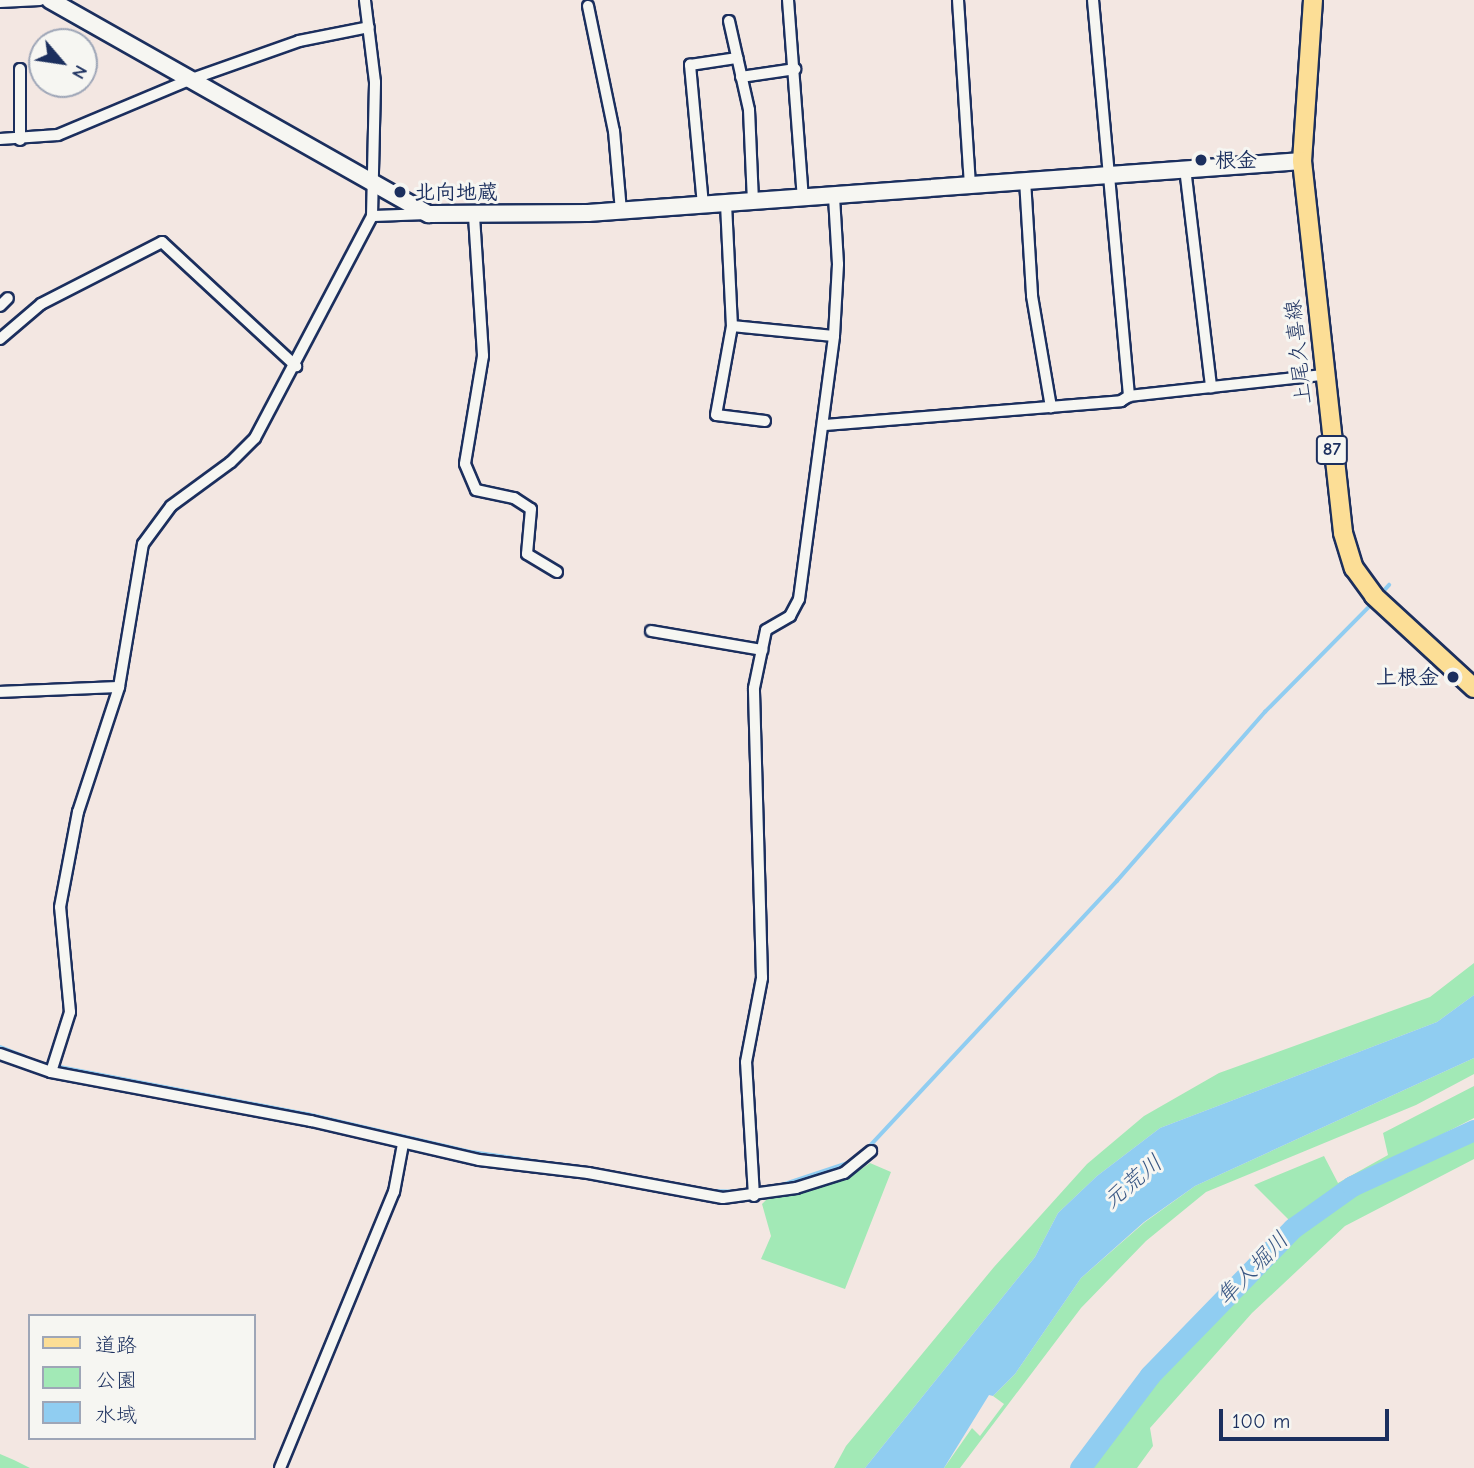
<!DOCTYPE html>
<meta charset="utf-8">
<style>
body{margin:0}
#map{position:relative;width:1474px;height:1468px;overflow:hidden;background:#f3e7e2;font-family:"Comic Neue","Klee One",sans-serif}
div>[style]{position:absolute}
.green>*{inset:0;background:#a2e9b6}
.water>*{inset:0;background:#90cdf1}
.stream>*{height:3.5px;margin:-1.75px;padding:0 1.75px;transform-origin:1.75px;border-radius:1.75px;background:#90cdf1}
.river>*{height:21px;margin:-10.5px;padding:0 10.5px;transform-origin:10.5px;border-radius:10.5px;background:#90cdf1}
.roads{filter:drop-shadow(2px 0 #1b2f5e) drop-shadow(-2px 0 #1b2f5e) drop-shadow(0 2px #1b2f5e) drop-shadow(0 -2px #1b2f5e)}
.street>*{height:10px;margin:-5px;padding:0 5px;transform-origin:5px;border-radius:5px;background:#f6f6f2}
.secondary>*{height:16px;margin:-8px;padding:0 8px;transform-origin:8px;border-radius:8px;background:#f6f6f2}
.primary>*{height:18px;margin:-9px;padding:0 9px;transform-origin:9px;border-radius:9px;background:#fcde96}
.dots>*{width:19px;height:19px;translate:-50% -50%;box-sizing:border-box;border:4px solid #f6f6f2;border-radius:50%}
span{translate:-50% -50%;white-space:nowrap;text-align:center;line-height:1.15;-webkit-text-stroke:6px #f6f6f2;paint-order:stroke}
.shield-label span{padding:2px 5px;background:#f6f6f2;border:2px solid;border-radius:5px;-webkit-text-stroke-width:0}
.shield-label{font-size:19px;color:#1b2f5e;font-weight:700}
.poi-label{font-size:21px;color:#1b2f5e;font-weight:700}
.left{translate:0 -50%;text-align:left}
.right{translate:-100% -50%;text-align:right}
.street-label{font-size:21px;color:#1b2f5e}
.water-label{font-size:23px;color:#385683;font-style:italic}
.legend{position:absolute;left:28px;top:1314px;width:228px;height:126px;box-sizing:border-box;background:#f6f6f2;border:2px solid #9ea6b7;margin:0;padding:9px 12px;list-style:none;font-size:21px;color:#1b2f5e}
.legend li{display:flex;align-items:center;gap:14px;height:35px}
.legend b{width:35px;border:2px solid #9ea6b7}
.north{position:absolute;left:28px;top:28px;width:70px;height:70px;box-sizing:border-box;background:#f6f6f2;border:2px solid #9ea6b7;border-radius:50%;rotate:119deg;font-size:19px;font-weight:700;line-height:28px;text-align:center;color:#1b2f5e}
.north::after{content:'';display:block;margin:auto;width:24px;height:32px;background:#1b2f5e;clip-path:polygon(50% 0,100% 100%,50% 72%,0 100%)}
.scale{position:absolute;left:1219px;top:1409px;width:170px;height:32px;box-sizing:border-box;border:4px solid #1b2f5e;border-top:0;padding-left:9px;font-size:21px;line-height:24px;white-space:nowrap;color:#1b2f5e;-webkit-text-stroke:5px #f6f6f2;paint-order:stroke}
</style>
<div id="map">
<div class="green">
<div style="clip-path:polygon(1474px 963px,1474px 995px,1437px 1022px,1160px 1128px,1097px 1176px,1058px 1213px,1035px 1257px,865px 1468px,834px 1468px,846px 1446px,994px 1267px,1087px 1164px,1144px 1116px,1219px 1073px,1430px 997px)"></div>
<div style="clip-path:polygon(1474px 1058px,1474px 1074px,1416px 1105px,1206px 1192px,1146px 1241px,1081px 1308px,960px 1468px,944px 1468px,972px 1428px,980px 1436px,1004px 1404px,993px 1396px,1015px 1374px,1081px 1278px,1145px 1222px,1195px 1186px)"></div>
<div style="clip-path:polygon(1474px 1086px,1474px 1118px,1336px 1189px,1293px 1224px,1254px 1185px,1324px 1156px,1338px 1183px,1388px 1155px,1383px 1133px)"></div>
<div style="clip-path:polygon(1474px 1136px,1474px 1159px,1345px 1226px,1252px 1313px,1150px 1428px,1153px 1446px,1137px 1468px,1091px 1468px,1148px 1389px,1215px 1312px,1318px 1216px,1398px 1167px)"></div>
<div style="clip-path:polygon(870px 1163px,891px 1172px,845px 1289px,761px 1259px,771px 1236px,762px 1204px,767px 1199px,848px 1178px)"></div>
<div style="clip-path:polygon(0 1454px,14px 1460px,30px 1468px,0 1468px)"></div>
</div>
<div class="water">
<div style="clip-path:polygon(1474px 995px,1474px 1058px,1195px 1186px,1144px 1222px,1081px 1278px,1015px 1374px,993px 1396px,989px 1395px,944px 1468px,865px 1468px,1035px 1257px,1058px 1213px,1097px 1176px,1160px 1128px,1437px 1022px)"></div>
</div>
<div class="stream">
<div style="left:1381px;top:594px;width:12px;rotate:-48deg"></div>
<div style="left:0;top:1047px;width:25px;rotate:21deg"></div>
<div style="left:39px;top:1063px;width:273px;rotate:10.8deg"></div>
<div style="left:307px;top:1114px;width:169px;rotate:13deg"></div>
<div style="left:472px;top:1152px;width:146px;rotate:8.3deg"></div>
<div style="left:868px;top:1148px;width:365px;rotate:-47deg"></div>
<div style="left:1117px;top:881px;width:225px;rotate:-48.8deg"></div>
<div style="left:1265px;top:712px;width:155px;rotate:-45.3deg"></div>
<div style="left:782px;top:1185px;width:70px;rotate:-18.4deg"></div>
<div style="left:713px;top:1191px;width:24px;rotate:2deg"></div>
</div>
<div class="river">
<div style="left:1080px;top:1468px;width:116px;rotate:-53deg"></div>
<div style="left:1150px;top:1375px;width:205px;rotate:-45.8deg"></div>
<div style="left:1293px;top:1228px;width:72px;rotate:-35.4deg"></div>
<div style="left:1352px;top:1186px;width:134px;rotate:-24.7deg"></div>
</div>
<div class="roads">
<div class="street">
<div style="left:788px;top:0;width:200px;rotate:85.7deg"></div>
<div style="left:958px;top:0;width:185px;rotate:86.3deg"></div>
<div style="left:1093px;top:0;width:398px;rotate:84.8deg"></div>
<div style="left:0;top:2px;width:40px;rotate:-2.9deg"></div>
<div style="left:588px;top:6px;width:128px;rotate:78.3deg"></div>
<div style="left:614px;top:131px;width:80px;rotate:85deg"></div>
<div style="left:729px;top:21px;width:91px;rotate:77.3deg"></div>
<div style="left:749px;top:110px;width:92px;rotate:87.5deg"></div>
<div style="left:20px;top:69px;width:71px;rotate:90deg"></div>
<div style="left:741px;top:77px;width:55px;rotate:-8.4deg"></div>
<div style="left:0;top:139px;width:58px;rotate:-3.9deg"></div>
<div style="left:58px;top:135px;width:142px;rotate:-22.8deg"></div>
<div style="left:189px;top:80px;width:117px;rotate:-19.5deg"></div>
<div style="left:299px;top:41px;width:71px;rotate:-11.3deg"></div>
<div style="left:1185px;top:168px;width:221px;rotate:83.2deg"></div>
<div style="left:1025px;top:180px;width:116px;rotate:86.5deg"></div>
<div style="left:1032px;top:296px;width:113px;rotate:80.3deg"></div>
<div style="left:726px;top:204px;width:122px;rotate:87.2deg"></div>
<div style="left:703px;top:205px;width:141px;rotate:-95.3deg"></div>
<div style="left:690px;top:65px;width:48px;rotate:-8.5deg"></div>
<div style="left:372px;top:216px;width:57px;rotate:-2deg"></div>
<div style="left:474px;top:216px;width:140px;rotate:86.3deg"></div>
<div style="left:483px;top:356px;width:109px;rotate:99.5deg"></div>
<div style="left:465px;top:464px;width:28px;rotate:67deg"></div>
<div style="left:476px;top:490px;width:39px;rotate:12deg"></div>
<div style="left:514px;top:498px;width:20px;rotate:33deg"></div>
<div style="left:531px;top:509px;width:45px;rotate:95.1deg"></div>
<div style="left:527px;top:554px;width:35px;rotate:31deg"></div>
<div style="left:0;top:306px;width:11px;rotate:-45deg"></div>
<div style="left:0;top:339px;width:54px;rotate:-40.5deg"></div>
<div style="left:41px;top:304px;width:136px;rotate:-27.1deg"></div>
<div style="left:162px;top:242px;width:183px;rotate:42.8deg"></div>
<div style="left:765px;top:421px;width:49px;rotate:-173deg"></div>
<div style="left:716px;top:415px;width:90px;rotate:-79.8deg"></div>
<div style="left:732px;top:326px;width:102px;rotate:5.6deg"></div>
<div style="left:825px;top:425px;width:297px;rotate:-4.6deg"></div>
<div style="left:1121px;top:401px;width:9px;rotate:-32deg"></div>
<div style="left:1129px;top:396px;width:195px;rotate:-6.2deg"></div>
<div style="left:651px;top:631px;width:113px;rotate:9.7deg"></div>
<div style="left:0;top:692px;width:119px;rotate:-2.4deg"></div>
<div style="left:0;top:1054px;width:54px;rotate:19.4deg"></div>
<div style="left:51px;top:1072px;width:265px;rotate:10.7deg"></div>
<div style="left:311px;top:1121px;width:172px;rotate:13.1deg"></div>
<div style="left:479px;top:1160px;width:110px;rotate:6.8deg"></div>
<div style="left:588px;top:1173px;width:137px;rotate:10.5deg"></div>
<div style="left:723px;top:1198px;width:74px;rotate:-7.8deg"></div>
<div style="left:796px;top:1188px;width:50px;rotate:-17.4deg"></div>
<div style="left:844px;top:1173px;width:35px;rotate:-39deg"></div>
<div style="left:51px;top:1072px;width:63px;rotate:-72.4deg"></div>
<div style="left:70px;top:1012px;width:105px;rotate:-95.4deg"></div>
<div style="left:60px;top:907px;width:97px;rotate:-79.3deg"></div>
<div style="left:78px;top:812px;width:132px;rotate:-71.8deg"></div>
<div style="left:119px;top:687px;width:145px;rotate:-80.5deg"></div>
<div style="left:143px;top:544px;width:47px;rotate:-53.6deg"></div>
<div style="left:171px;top:506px;width:74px;rotate:-36.3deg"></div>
<div style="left:231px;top:462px;width:34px;rotate:-45deg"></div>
<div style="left:255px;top:438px;width:251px;rotate:-62.2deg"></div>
<div style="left:372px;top:216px;width:134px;rotate:-88.7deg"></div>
<div style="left:375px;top:82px;width:83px;rotate:-97deg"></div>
<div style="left:754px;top:1196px;width:134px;rotate:-93.4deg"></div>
<div style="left:746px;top:1062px;width:86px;rotate:-79.2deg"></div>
<div style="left:762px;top:978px;width:290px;rotate:-91.6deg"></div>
<div style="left:754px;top:688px;width:59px;rotate:-78.3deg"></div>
<div style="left:766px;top:630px;width:28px;rotate:-30deg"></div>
<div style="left:790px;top:616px;width:19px;rotate:-62deg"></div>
<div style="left:799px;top:599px;width:265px;rotate:-82.4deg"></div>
<div style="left:834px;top:336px;width:72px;rotate:-86.8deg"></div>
<div style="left:838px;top:264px;width:68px;rotate:-93.4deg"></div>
<div style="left:280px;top:1468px;width:299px;rotate:-67.6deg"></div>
<div style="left:394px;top:1192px;width:49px;rotate:-79.4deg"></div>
</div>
<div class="secondary">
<div style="left:50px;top:0;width:435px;rotate:29.5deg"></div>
<div style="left:429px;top:214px;width:159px;rotate:-0.4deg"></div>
<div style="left:588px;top:213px;width:716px;rotate:-4.17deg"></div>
</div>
<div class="primary">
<div style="left:1313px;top:0;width:161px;rotate:93.9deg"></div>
<div style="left:1302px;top:161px;width:374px;rotate:83.7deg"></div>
<div style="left:1343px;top:533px;width:37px;rotate:73deg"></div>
<div style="left:1354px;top:568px;width:34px;rotate:54deg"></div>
<div style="left:1374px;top:596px;width:136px;rotate:42.6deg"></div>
</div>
</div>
<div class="dots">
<div style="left:1201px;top:160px;background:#1b2f5e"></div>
<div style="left:400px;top:192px;background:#1b2f5e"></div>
<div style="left:1453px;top:677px;background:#1b2f5e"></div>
</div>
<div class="shield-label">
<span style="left:1332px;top:450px">87</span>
</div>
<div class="poi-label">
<span class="left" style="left:1215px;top:160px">根金</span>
<span class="left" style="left:414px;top:192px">北向地蔵</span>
<span class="right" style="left:1439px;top:677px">上根金</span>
</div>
<div class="street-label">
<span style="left:1298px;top:352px;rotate:-96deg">上尾久喜線</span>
</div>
<div class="water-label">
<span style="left:1133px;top:1182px;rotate:-40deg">元荒川</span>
<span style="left:1253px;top:1269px;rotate:-46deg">隼人堀川</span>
</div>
<ul class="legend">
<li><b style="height:9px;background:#fcde96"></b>道路</li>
<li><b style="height:19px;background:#a2e9b6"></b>公園</li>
<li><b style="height:19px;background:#90cdf1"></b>水域</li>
</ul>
<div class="north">N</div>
<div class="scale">100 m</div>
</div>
